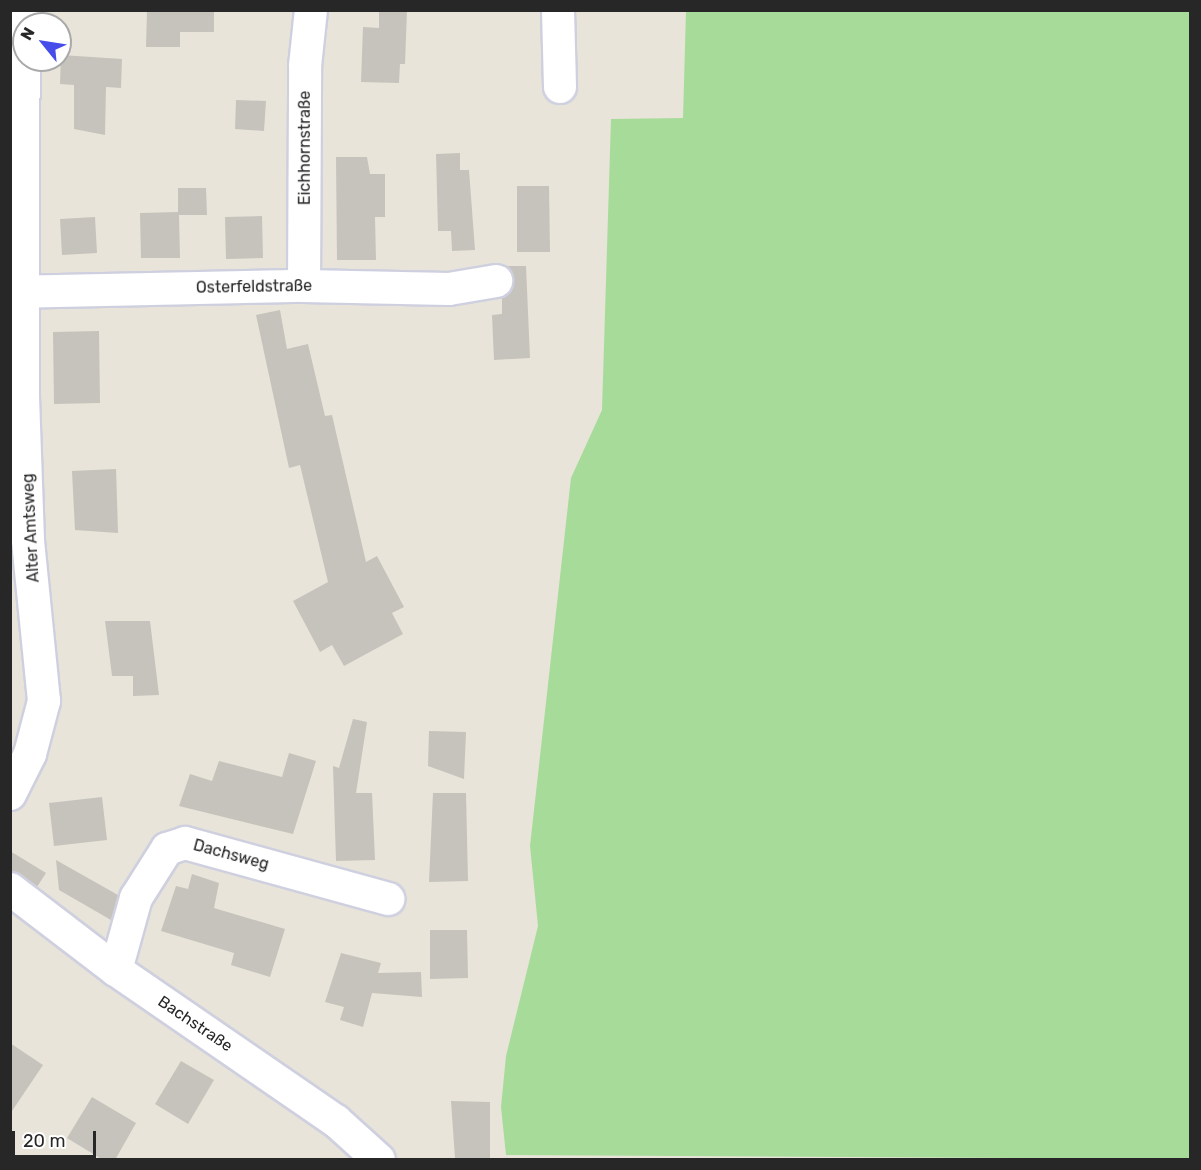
<!DOCTYPE html>
<meta charset="utf-8">
<style>
body{margin:0}
#map{position:relative;width:1201px;height:1170px;overflow:hidden;background:#e8e4d9;font-family:Rubik,sans-serif}
div>[style]{position:absolute}
.green>*{inset:0;background:#a7db9a}
.building>*{inset:0;background:#c6c3bc}
.roads{filter:drop-shadow(2px 0 #cfd0df) drop-shadow(-2px 0 #cfd0df) drop-shadow(0 2px #cfd0df) drop-shadow(0 -2px #cfd0df)}
.street>*{height:32px;margin:-16px;padding:0 16px;transform-origin:16px;border-radius:16px;background:#fff}
span{translate:-50% -50%;white-space:nowrap;text-align:center;line-height:1.15;-webkit-text-stroke:6px #fff;paint-order:stroke}
.street-label{font-size:16px;color:#272727}
.frame{position:absolute;inset:0;border:12px solid #272727;pointer-events:none}
.north{position:absolute;left:12px;top:12px;width:60px;height:60px;box-sizing:border-box;background:#fff;border:2px solid #a9a9a9;border-radius:50%;rotate:300deg;font-size:16px;font-weight:700;line-height:24px;text-align:center;color:#272727}
.north::after{content:'';display:block;margin:auto;width:21px;height:27px;background:#464de8;clip-path:polygon(50% 0,100% 100%,50% 72%,0 100%)}
.scale{position:absolute;left:12px;top:1131px;width:84px;height:27px;box-sizing:border-box;border:3px solid #272727;border-top:0;padding-left:8px;font-size:18px;line-height:21px;white-space:nowrap;color:#272727;-webkit-text-stroke:4px #fff;paint-order:stroke}
</style>
<div id="map">
<div class="green">
<div style="clip-path:polygon(686px 11px,1190px 11px,1190px 1159px,506px 1155px,501px 1107px,506px 1056px,538px 926px,530px 846px,571px 478px,602px 410px,611px 119px,683px 118px)"></div>
</div>
<div class="building">
<div style="clip-path:polygon(147px 10px,214px 10px,214px 32px,180px 32px,180px 47px,146px 47px)"></div>
<div style="clip-path:polygon(379px 10px,407px 10px,405px 64px,400px 64px,399px 83px,361px 82px,363px 27px,379px 28px)"></div>
<div style="clip-path:polygon(61px 55px,122px 59px,121px 88px,106px 87px,105px 135px,74px 129px,74px 85px,60px 84px)"></div>
<div style="clip-path:polygon(236px 100px,266px 101px,264px 131px,235px 129px)"></div>
<div style="clip-path:polygon(460px 153px,460px 170px,469px 170px,475px 250px,452px 251px,451px 231px,438px 231px,436px 154px)"></div>
<div style="clip-path:polygon(336px 157px,367px 157px,370px 174px,385px 174px,385px 217px,375px 217px,376px 260px,337px 260px)"></div>
<div style="clip-path:polygon(517px 186px,549px 186px,550px 252px,517px 252px)"></div>
<div style="clip-path:polygon(178px 188px,206px 188px,207px 215px,179px 215px,180px 258px,141px 258px,140px 213px,178px 212px)"></div>
<div style="clip-path:polygon(262px 216px,263px 258px,226px 259px,225px 217px)"></div>
<div style="clip-path:polygon(95px 217px,97px 253px,62px 255px,60px 219px)"></div>
<div style="clip-path:polygon(505px 266px,526px 266px,530px 358px,494px 360px,492px 315px,502px 314px,502px 298px,513px 287px)"></div>
<div style="clip-path:polygon(280px 310px,287px 349px,308px 344px,325px 416px,332px 415px,366px 562px,377px 556px,404px 607px,392px 613px,403px 634px,344px 666px,332px 645px,320px 652px,293px 601px,328px 582px,300px 465px,289px 468px,256px 315px)"></div>
<div style="clip-path:polygon(99px 331px,100px 403px,54px 404px,53px 332px)"></div>
<div style="clip-path:polygon(116px 469px,118px 533px,75px 530px,72px 471px)"></div>
<div style="clip-path:polygon(105px 621px,150px 621px,159px 695px,133px 696px,133px 676px,112px 676px)"></div>
<div style="clip-path:polygon(353px 719px,367px 722px,356px 793px,372px 793px,375px 860px,336px 861px,333px 766px,339px 768px)"></div>
<div style="clip-path:polygon(429px 731px,466px 732px,464px 779px,428px 766px)"></div>
<div style="clip-path:polygon(289px 753px,316px 761px,293px 834px,179px 806px,190px 774px,212px 781px,219px 761px,282px 777px)"></div>
<div style="clip-path:polygon(433px 793px,466px 793px,468px 881px,429px 882px)"></div>
<div style="clip-path:polygon(102px 797px,107px 840px,54px 846px,49px 803px)"></div>
<div style="clip-path:polygon(10px 851px,46px 873px,37px 887px,10px 871px)"></div>
<div style="clip-path:polygon(56px 860px,118px 895px,111px 920px,59px 890px)"></div>
<div style="clip-path:polygon(192px 874px,219px 883px,214px 908px,285px 929px,270px 977px,231px 965px,234px 953px,161px 931px,176px 886px,188px 889px)"></div>
<div style="clip-path:polygon(430px 930px,467px 930px,468px 978px,430px 979px)"></div>
<div style="clip-path:polygon(341px 953px,381px 963px,378px 973px,421px 972px,422px 997px,372px 993px,363px 1027px,340px 1020px,344px 1007px,325px 1002px)"></div>
<div style="clip-path:polygon(10px 1043px,43px 1065px,10px 1114px)"></div>
<div style="clip-path:polygon(181px 1061px,214px 1080px,188px 1124px,155px 1104px)"></div>
<div style="clip-path:polygon(92px 1097px,136px 1123px,115px 1160px,103px 1160px,67px 1138px)"></div>
<div style="clip-path:polygon(451px 1101px,490px 1102px,490px 1158px,455px 1158px)"></div>
</div>
<div class="roads">
<div class="street">
<div style="left:558px;top:10px;width:77px;rotate:88.5deg"></div>
<div style="left:304px;top:286px;width:220px;rotate:-89.7deg"></div>
<div style="left:305px;top:66px;width:56px;rotate:-83.9deg"></div>
<div style="left:10px;top:292px;width:294px;rotate:-1.2deg"></div>
<div style="left:304px;top:286px;width:145px;rotate:1.2deg"></div>
<div style="left:449px;top:289px;width:48px;rotate:-9.7deg"></div>
<div style="left:10px;top:794px;width:45px;rotate:-63.4deg"></div>
<div style="left:30px;top:754px;width:55px;rotate:-75.2deg"></div>
<div style="left:44px;top:701px;width:162px;rotate:-95.7deg"></div>
<div style="left:28px;top:540px;width:143px;rotate:-92deg"></div>
<div style="left:23px;top:397px;width:387px;rotate:-89.9deg"></div>
<div style="left:10px;top:889px;width:133px;rotate:37.4deg"></div>
<div style="left:116px;top:970px;width:267px;rotate:34.5deg"></div>
<div style="left:336px;top:1121px;width:58px;rotate:42.2deg"></div>
<div style="left:116px;top:970px;width:75px;rotate:-74.5deg"></div>
<div style="left:136px;top:898px;width:58px;rotate:-57.7deg"></div>
<div style="left:167px;top:849px;width:19px;rotate:-18deg"></div>
<div style="left:185px;top:843px;width:211px;rotate:15.4deg"></div>
</div>
</div>
<div class="street-label">
<span style="left:305px;top:148px;rotate:-90deg">Eichhornstraße</span>
<span style="left:254px;top:287px;rotate:-1deg">Osterfeldstraße</span>
<span style="left:31px;top:528px;rotate:-93deg">Alter Amtsweg</span>
<span style="left:231px;top:855px;rotate:15deg">Dachsweg</span>
<span style="left:195px;top:1024px;rotate:34deg">Bachstraße</span>
</div>
<div class="frame"></div>
<div class="north">N</div>
<div class="scale">20 m</div>
</div>
